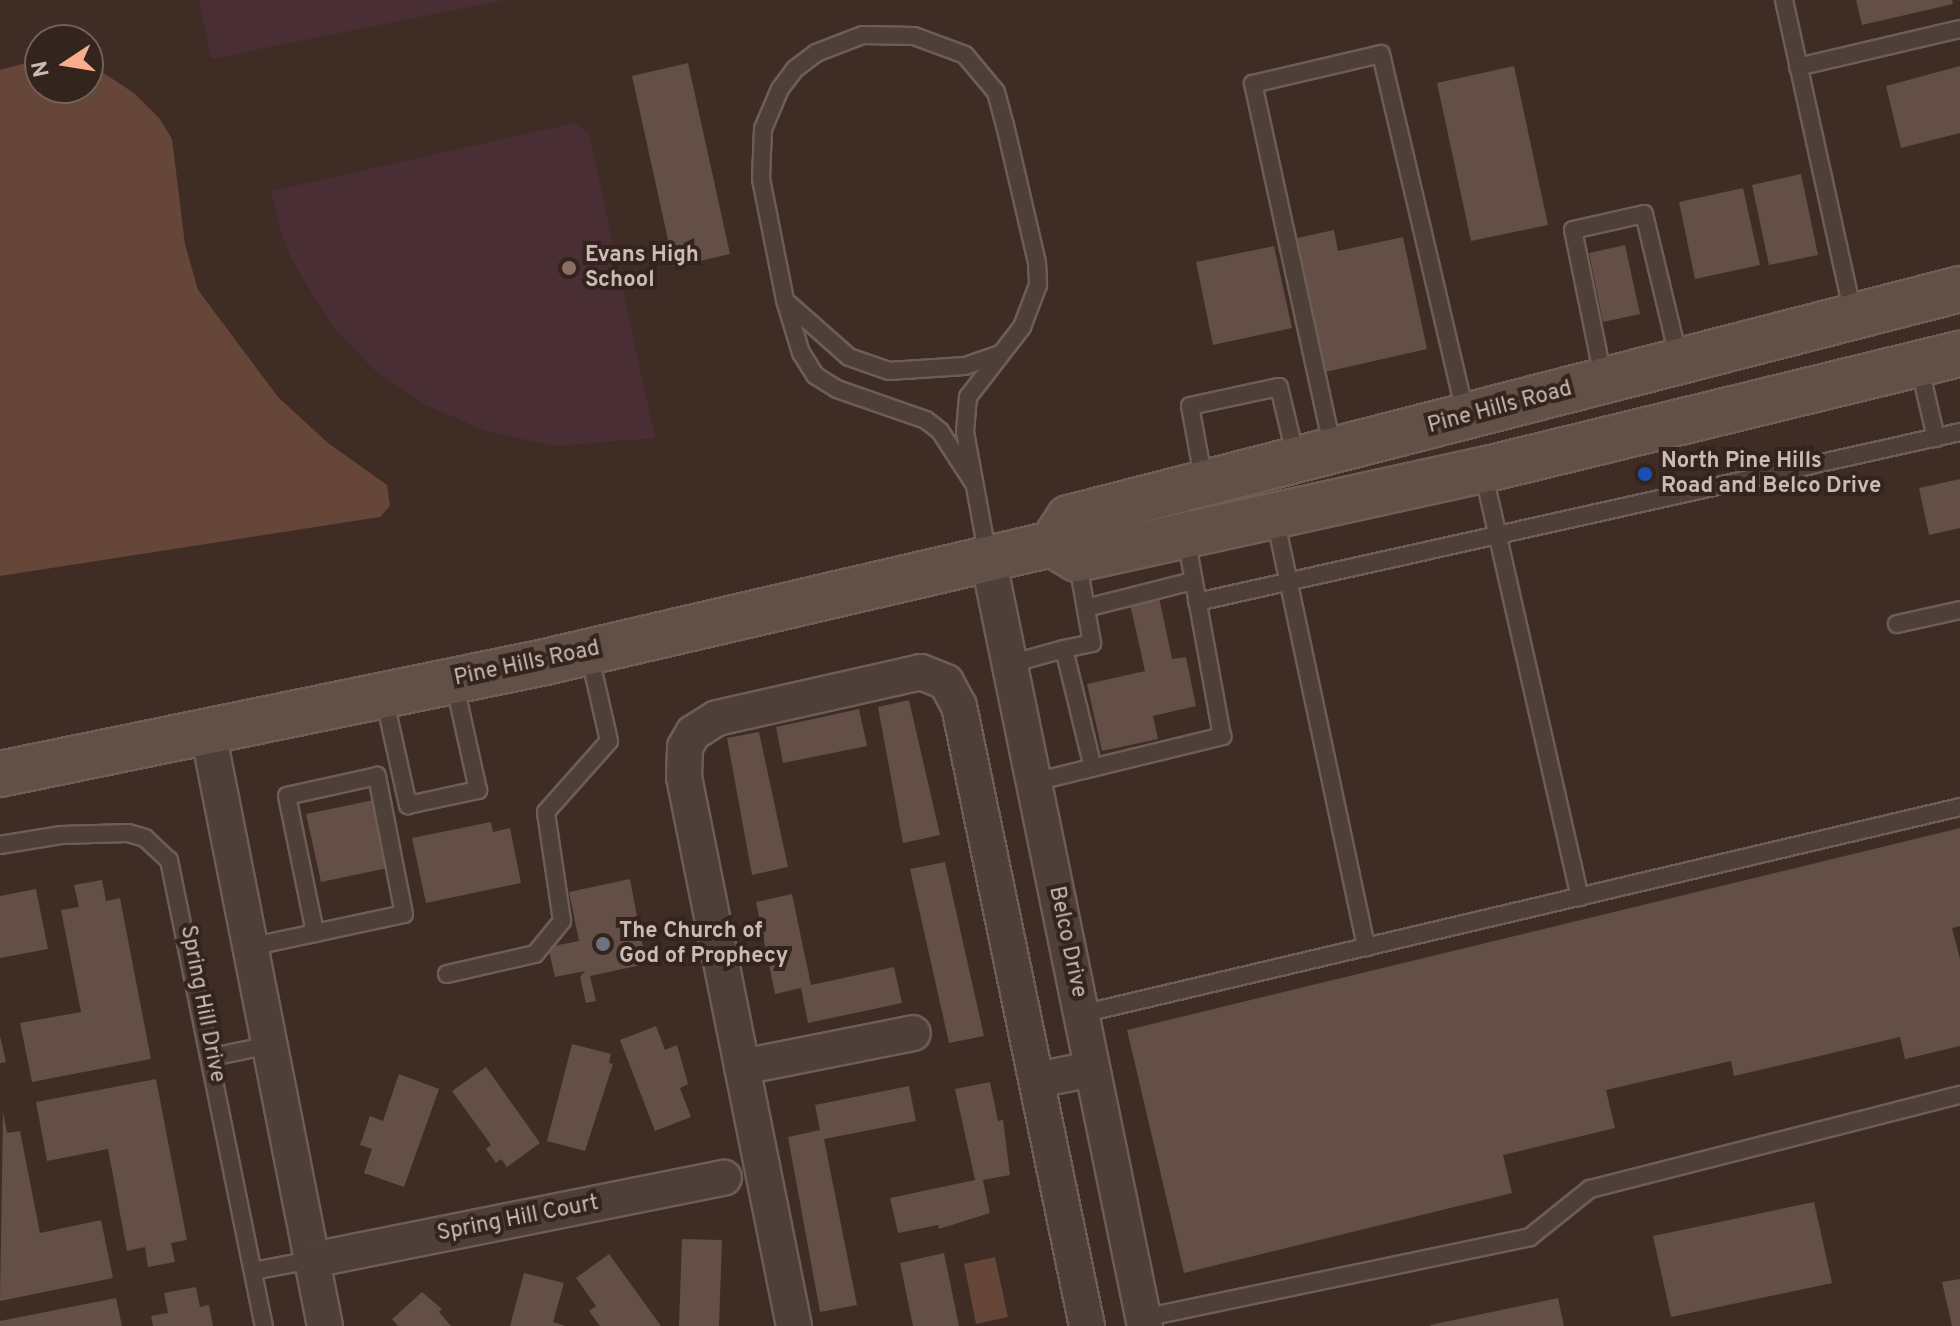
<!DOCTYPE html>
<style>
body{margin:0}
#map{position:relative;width:1960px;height:1326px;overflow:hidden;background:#3f2c25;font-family:Overpass,sans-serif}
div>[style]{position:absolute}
.green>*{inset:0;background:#492e36}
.water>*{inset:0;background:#664639}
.building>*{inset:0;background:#634f46}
.roads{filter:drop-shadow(2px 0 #6d5d57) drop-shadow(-2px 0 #6d5d57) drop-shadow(0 2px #6d5d57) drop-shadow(0 -2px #6d5d57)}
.service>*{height:16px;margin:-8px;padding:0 8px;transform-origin:8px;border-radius:8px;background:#4f3f39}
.minor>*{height:34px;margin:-17px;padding:0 17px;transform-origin:17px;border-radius:17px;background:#4f3f39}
.secondary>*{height:44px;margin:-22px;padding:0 22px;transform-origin:22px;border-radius:22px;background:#625047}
.dots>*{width:22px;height:22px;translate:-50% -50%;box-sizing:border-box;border:4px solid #34241e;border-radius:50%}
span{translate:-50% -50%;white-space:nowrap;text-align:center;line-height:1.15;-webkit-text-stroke:8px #34241e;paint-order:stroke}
.poi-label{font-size:22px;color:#cabcb5;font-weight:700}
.left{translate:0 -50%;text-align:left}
.street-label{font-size:22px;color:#cabcb5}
.north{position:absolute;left:24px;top:24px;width:80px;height:80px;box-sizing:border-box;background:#34241e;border:2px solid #70615a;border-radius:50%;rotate:258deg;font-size:22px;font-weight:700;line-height:32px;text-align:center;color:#cabcb5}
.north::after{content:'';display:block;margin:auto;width:28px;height:36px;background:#f8ae8c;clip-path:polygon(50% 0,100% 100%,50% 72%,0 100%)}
</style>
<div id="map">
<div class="green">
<div style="clip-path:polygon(199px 0,505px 0,211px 59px)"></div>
<div style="clip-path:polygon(575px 123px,589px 133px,655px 438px,555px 446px,485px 431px,426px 405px,373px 369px,332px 325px,292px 261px,279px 225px,271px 191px)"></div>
</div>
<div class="water">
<div style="clip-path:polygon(40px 59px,40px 88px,88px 88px,88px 63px,134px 93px,159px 118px,172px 139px,185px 244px,198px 290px,278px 397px,328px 443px,387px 485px,390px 506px,380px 517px,0 576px,0 70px)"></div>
<div style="clip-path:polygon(995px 1257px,1008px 1317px,976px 1324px,964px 1264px)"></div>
</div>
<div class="building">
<div style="clip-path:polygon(1856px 0,1952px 0,1953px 4px,1862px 25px)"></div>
<div style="clip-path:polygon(688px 63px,730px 254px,674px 267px,632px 76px)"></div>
<div style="clip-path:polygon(1514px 66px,1548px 225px,1471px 241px,1437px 83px)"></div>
<div style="clip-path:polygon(1960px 66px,1960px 133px,1901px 148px,1886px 86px)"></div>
<div style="clip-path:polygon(1801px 174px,1818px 255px,1769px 265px,1752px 185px)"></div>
<div style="clip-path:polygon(1743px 188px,1760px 265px,1695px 279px,1679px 202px)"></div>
<div style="clip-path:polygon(1334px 230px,1338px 251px,1403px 237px,1427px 349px,1321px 373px,1292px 239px)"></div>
<div style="clip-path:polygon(1625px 245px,1640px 314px,1603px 322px,1589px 253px)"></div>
<div style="clip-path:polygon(1274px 246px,1292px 328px,1213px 345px,1196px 262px)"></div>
<div style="clip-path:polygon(1960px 479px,1960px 528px,1929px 535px,1919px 488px)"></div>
<div style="clip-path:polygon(1159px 597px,1172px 659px,1186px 657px,1196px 706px,1153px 716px,1158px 739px,1102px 751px,1087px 684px,1145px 671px,1130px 604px)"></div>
<div style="clip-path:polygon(909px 700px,940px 835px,903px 843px,878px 707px)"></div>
<div style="clip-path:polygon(859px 709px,867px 746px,783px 763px,776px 727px)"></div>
<div style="clip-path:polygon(759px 732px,788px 867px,752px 875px,727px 738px)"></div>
<div style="clip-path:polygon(374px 800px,388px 868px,321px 882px,306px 814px)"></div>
<div style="clip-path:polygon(491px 822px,493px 832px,510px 828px,521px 883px,426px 903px,412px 838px)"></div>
<div style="clip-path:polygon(1960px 828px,1960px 926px,1952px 928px,1960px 959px,1960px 1046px,1905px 1059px,1900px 1037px,1734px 1076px,1731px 1061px,1606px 1090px,1615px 1128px,1503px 1155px,1512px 1193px,1184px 1273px,1127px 1030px)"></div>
<div style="clip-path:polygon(945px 862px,984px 1036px,949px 1043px,910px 869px)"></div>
<div style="clip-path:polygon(630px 879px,646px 964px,590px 976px,596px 1001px,586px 1003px,580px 977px,585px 971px,555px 977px,548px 947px,579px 941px,569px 892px)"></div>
<div style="clip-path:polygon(102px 880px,106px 901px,120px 898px,151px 1059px,32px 1082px,20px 1023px,81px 1012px,61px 910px,79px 907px,74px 885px)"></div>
<div style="clip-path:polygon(36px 889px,48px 949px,0 958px,0 896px)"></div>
<div style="clip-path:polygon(792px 894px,811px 985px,894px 967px,902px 1003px,808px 1023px,801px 988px,775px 994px,756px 902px)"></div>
<div style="clip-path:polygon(656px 1026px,665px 1050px,677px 1045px,688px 1084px,680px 1088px,691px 1117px,655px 1131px,620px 1040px)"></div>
<div style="clip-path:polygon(0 1036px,6px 1062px,0 1063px)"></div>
<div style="clip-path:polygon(572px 1044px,611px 1054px,609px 1063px,613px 1064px,585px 1151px,547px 1141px)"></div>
<div style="clip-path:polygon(486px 1067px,540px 1143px,507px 1167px,501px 1159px,496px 1163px,486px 1149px,491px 1145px,452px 1091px)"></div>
<div style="clip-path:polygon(399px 1074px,439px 1089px,404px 1187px,364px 1173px,372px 1149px,360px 1145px,370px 1116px,383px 1121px)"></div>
<div style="clip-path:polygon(156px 1079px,187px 1240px,171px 1243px,175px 1262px,148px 1267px,145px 1247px,127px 1251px,108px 1149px,47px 1161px,36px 1102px)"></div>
<div style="clip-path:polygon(990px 1082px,998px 1121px,1003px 1120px,1010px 1175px,983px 1180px,990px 1213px,939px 1229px,938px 1225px,898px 1233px,890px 1198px,975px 1180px,955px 1089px)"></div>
<div style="clip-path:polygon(909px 1086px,916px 1121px,824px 1139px,857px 1305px,820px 1312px,788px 1137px,820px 1130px,815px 1105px)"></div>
<div style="clip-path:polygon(3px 1112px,7px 1133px,20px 1131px,40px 1233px,101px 1220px,113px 1278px,0 1301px)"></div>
<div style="clip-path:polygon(1814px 1202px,1832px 1283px,1671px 1317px,1653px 1236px)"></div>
<div style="clip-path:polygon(682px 1239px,722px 1240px,719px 1326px,679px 1326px)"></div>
<div style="clip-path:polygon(944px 1253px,959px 1326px,913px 1326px,900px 1263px)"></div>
<div style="clip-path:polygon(609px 1254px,661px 1326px,600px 1326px,589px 1311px,596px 1306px,576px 1278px)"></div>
<div style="clip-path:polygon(524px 1273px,564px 1283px,553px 1322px,565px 1326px,510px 1326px)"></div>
<div style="clip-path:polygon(1960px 1279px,1960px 1326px,1952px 1326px,1942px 1282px)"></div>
<div style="clip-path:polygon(196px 1287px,200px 1307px,209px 1305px,213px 1326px,153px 1326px,151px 1316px,168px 1313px,164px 1293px)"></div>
<div style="clip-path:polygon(422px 1292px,442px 1309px,439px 1312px,451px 1326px,398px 1326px,392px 1319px)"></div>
<div style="clip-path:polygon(116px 1298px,122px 1326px,0 1326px,0 1321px)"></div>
<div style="clip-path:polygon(1558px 1298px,1564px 1326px,1430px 1326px,1430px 1325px)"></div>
</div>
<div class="roads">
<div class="service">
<div style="left:1784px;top:0;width:322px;rotate:77.6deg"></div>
<div style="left:1798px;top:67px;width:166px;rotate:-13.2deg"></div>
<div style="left:789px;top:304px;width:80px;rotate:41.5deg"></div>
<div style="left:849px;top:357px;width:42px;rotate:19.3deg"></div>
<div style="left:889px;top:371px;width:76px;rotate:-3.8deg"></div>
<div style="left:965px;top:366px;width:37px;rotate:-19deg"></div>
<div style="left:1919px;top:365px;width:75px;rotate:76.9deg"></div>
<div style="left:1603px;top:377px;width:150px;rotate:-101.5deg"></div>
<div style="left:1573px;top:230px;width:73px;rotate:-12.7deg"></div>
<div style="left:1644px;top:214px;width:150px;rotate:76.5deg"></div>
<div style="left:1333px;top:450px;width:375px;rotate:-102.3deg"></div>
<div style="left:1253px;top:84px;width:131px;rotate:-13.2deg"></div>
<div style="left:1381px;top:54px;width:371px;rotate:76.8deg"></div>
<div style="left:1483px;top:471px;width:437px;rotate:77.2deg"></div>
<div style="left:973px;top:482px;width:61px;rotate:-122.9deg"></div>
<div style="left:940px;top:431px;width:18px;rotate:-142deg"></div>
<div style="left:926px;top:420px;width:94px;rotate:-160.8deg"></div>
<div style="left:837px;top:389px;width:26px;rotate:-148deg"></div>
<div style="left:815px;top:375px;width:26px;rotate:-122deg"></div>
<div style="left:801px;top:353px;width:55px;rotate:-106.8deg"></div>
<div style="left:785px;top:300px;width:123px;rotate:-101.2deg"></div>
<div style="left:761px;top:179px;width:50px;rotate:-87.7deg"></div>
<div style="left:763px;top:129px;width:43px;rotate:-67deg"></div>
<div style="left:780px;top:89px;width:25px;rotate:-53deg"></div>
<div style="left:795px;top:69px;width:26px;rotate:-37deg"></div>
<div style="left:816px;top:53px;width:50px;rotate:-21deg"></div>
<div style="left:863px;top:35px;width:51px;rotate:1.1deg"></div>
<div style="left:914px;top:36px;width:54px;rotate:20.4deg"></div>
<div style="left:965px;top:55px;width:48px;rotate:50deg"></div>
<div style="left:996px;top:92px;width:34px;rotate:75deg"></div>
<div style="left:1005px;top:125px;width:142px;rotate:76.9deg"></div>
<div style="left:1037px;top:263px;width:22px;rotate:87deg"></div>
<div style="left:1038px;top:285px;width:45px;rotate:110.9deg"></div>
<div style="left:1022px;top:327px;width:88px;rotate:127.6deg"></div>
<div style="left:968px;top:397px;width:35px;rotate:95deg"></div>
<div style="left:965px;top:432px;width:127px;rotate:79.6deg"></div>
<div style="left:1204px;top:482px;width:77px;rotate:-100.4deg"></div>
<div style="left:1190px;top:406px;width:91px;rotate:-12.1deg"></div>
<div style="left:1279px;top:387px;width:73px;rotate:76.5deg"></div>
<div style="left:1275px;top:518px;width:439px;rotate:78deg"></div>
<div style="left:1197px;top:602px;width:782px;rotate:-12.56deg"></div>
<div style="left:1086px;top:608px;width:110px;rotate:-14.2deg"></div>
<div style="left:1897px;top:624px;width:65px;rotate:-12.5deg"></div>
<div style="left:1064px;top:649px;width:29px;rotate:-12deg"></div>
<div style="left:1092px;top:643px;width:85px;rotate:-100.1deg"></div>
<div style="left:1010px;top:664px;width:56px;rotate:-15.5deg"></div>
<div style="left:1064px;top:649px;width:122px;rotate:76.3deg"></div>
<div style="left:384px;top:697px;width:111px;rotate:77.5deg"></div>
<div style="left:408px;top:805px;width:72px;rotate:-12.1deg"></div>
<div style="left:478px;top:790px;width:111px;rotate:-102.5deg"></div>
<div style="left:1034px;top:782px;width:194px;rotate:-13.7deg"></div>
<div style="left:1222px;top:736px;width:202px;rotate:-100.3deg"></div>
<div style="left:0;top:845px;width:62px;rotate:-9.3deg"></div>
<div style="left:61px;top:835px;width:67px;rotate:-1.7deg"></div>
<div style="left:128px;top:833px;width:18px;rotate:16deg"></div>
<div style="left:145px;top:838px;width:33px;rotate:43deg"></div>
<div style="left:169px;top:860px;width:476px;rotate:78.5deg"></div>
<div style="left:250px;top:947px;width:157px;rotate:-12.1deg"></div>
<div style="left:404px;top:914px;width:141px;rotate:-101.1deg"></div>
<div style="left:377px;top:776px;width:92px;rotate:167.5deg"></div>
<div style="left:287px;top:796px;width:140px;rotate:78.4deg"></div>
<div style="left:447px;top:974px;width:90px;rotate:-12.8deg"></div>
<div style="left:535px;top:954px;width:43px;rotate:-50.7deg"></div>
<div style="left:562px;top:921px;width:110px;rotate:-98.4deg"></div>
<div style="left:546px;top:812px;width:95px;rotate:-48.4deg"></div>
<div style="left:609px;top:741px;width:90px;rotate:-102.8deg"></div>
<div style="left:1081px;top:1014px;width:903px;rotate:-13.25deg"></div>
<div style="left:212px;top:1057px;width:59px;rotate:-11.7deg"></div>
<div style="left:253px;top:1271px;width:60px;rotate:-10.6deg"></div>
<div style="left:1143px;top:1318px;width:395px;rotate:-11.8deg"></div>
<div style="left:1530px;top:1237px;width:77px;rotate:-38.7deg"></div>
<div style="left:1590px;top:1189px;width:382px;rotate:-14.3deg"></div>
</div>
<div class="minor">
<div style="left:988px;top:558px;width:784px;rotate:78.45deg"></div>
<div style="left:208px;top:732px;width:605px;rotate:78.86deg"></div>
<div style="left:742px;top:1067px;width:174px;rotate:-11.2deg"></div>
<div style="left:1037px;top:1080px;width:56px;rotate:-11.3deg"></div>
<div style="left:312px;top:1260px;width:420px;rotate:-11.3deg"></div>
<div style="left:794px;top:1326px;width:560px;rotate:-101.33deg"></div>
<div style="left:684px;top:777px;width:30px;rotate:-88deg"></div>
<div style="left:685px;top:747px;width:16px;rotate:-60deg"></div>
<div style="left:693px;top:733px;width:28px;rotate:-32deg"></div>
<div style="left:717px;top:718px;width:209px;rotate:-12.7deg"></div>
<div style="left:921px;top:672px;width:27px;rotate:22deg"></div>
<div style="left:946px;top:682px;width:27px;rotate:62deg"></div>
<div style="left:959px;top:706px;width:633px;rotate:78.34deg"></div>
</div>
<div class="secondary">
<div style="left:1052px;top:544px;width:29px;rotate:31deg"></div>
<div style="left:1077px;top:559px;width:416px;rotate:-12.4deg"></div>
<div style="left:1483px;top:470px;width:491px;rotate:-13.7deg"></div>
<div style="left:0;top:774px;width:556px;rotate:-11.61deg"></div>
<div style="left:545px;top:662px;width:521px;rotate:-13.1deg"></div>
<div style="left:1052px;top:544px;width:31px;rotate:-57deg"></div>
<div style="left:1069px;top:518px;width:920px;rotate:-14.41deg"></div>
</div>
</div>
<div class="dots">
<div style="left:569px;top:268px;background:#8d6e63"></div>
<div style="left:1645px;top:474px;background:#1a4fb4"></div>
<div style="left:603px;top:944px;background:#6b7280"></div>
</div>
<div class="poi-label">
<span class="left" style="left:585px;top:268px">Evans High<br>School</span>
<span class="left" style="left:1661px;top:474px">North Pine Hills<br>Road and Belco Drive</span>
<span class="left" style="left:619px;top:944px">The Church of<br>God of Prophecy</span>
</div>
<div class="street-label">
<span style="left:1500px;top:408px;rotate:-15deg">Pine Hills Road</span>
<span style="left:527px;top:664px;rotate:-12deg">Pine Hills Road</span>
<span style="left:1067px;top:942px;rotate:78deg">Belco Drive</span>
<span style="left:202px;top:1004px;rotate:79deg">Spring Hill Drive</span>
<span style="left:518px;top:1219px;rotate:-11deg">Spring Hill Court</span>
</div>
<div class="north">N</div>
</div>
